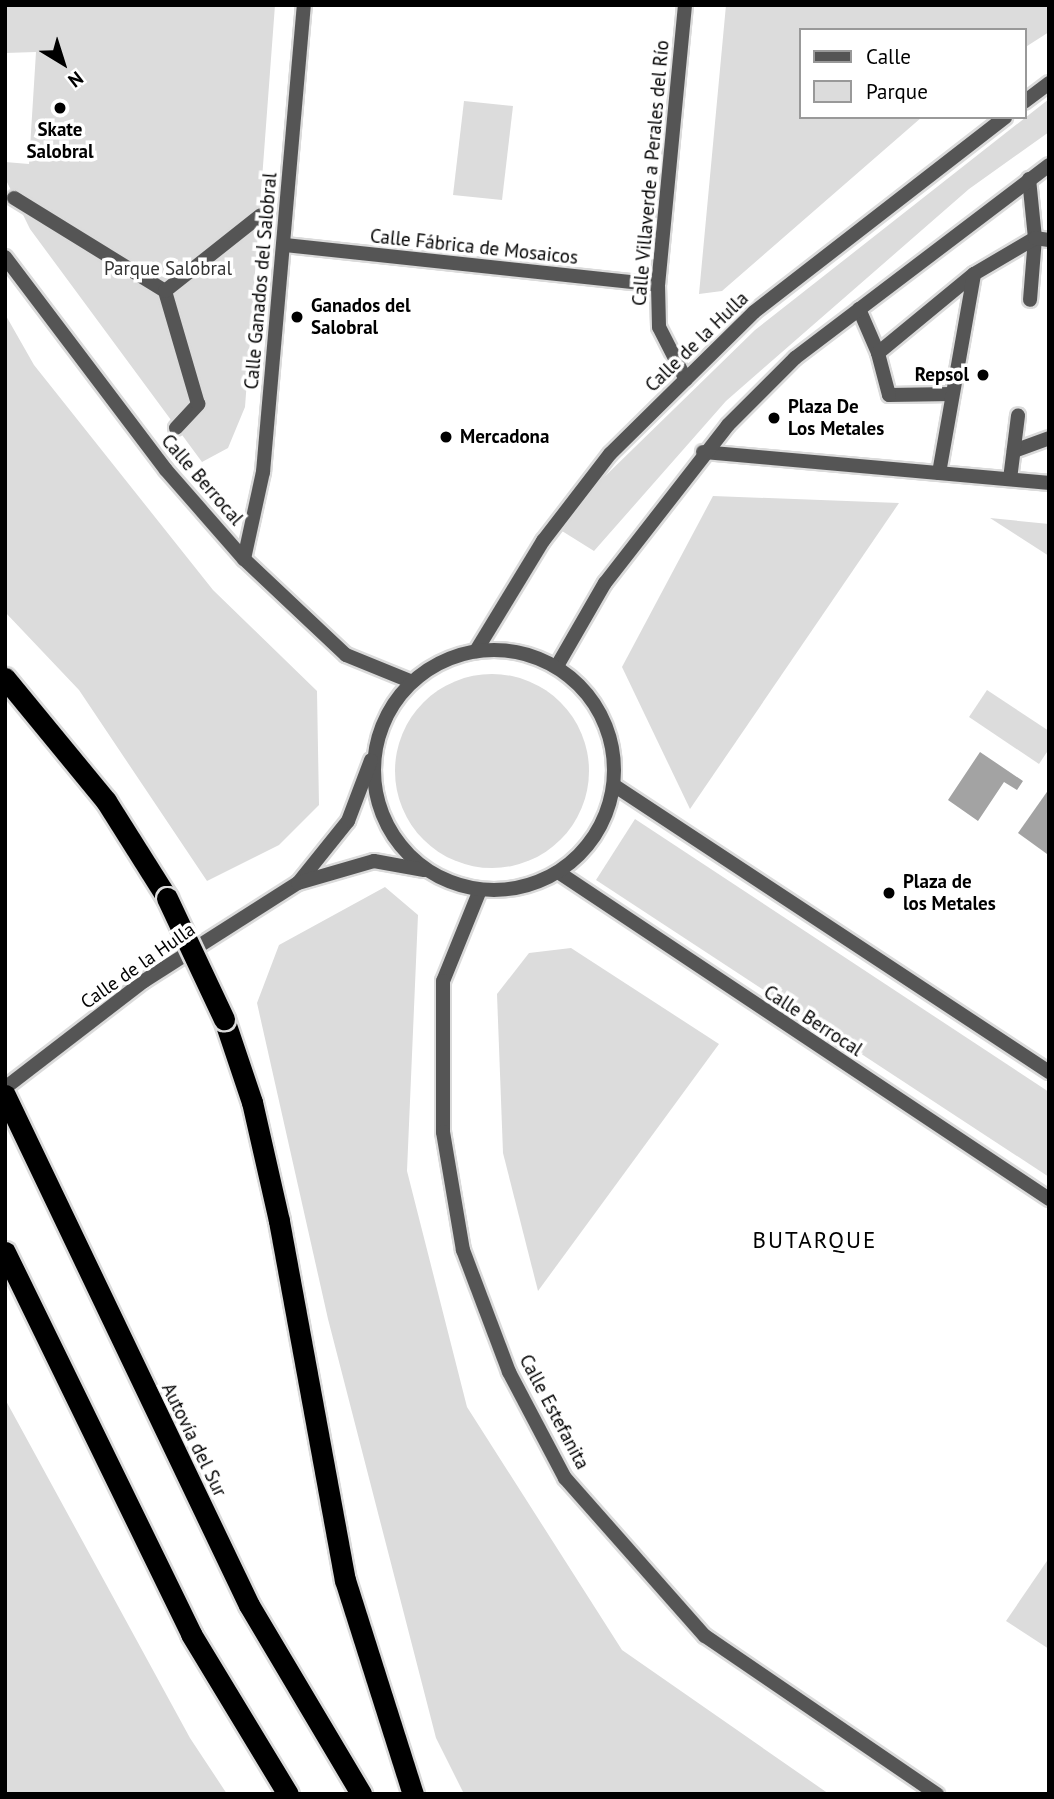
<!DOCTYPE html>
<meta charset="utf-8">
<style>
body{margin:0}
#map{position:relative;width:1054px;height:1799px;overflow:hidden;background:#fff;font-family:"PT Sans",sans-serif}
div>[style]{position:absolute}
.green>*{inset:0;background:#dcdcdc}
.round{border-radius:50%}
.water>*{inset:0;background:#a3a3a3}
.roads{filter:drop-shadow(2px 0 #dbdbdb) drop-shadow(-2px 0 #dbdbdb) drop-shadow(0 2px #dbdbdb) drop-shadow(0 -2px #dbdbdb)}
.service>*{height:14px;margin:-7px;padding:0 7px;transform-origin:7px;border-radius:7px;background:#555}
.pedestrian>*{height:14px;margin:-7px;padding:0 7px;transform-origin:7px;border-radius:7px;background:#555}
.minor>*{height:14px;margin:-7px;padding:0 7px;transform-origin:7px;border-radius:7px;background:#555}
.tertiary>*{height:14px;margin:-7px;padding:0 7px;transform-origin:7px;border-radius:7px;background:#555}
.tertiary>.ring{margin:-7px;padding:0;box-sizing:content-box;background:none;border:14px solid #555;border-radius:50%}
.motorway>*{height:21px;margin:-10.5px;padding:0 10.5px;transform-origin:10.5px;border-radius:10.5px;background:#000}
.bridges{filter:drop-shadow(2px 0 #dbdbdb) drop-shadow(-2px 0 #dbdbdb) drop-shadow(0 2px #dbdbdb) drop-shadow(0 -2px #dbdbdb)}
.motorway-bridge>*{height:21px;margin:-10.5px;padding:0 10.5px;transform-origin:10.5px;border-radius:10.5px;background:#000}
.dots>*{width:19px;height:19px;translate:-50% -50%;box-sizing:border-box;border:4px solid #fff;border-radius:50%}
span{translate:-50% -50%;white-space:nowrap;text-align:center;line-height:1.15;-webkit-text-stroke:7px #fff;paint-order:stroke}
.poi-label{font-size:19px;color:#000;font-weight:700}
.left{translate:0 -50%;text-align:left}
.right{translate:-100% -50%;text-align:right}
.street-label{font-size:19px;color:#000}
.park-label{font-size:19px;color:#333}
.quarter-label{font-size:23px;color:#000;letter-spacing:2px}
.frame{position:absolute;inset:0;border:7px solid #000;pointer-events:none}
.legend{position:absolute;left:799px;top:28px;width:228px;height:91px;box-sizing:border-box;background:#fff;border:2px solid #999;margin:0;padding:9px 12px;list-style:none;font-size:21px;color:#000}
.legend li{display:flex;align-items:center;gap:14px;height:35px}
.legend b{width:35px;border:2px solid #999}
.north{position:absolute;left:28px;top:28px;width:70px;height:70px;-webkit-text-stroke:5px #fff;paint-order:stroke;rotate:142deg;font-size:19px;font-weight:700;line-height:28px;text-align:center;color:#000}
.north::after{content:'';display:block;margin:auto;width:24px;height:32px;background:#000;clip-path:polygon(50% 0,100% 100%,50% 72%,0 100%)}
</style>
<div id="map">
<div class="green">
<div style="clip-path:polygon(5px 5px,275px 5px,245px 407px,228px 448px,202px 462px,30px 229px,5px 178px,5px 162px,29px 164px,36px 52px,5px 53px)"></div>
<div style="clip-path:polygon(726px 5px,1049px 5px,1049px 32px,1024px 48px,1024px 30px,800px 30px,800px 117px,922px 117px,722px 291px,699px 294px)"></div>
<div style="clip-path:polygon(1049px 99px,1049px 132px,969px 189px,726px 401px,594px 551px,554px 526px,755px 330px)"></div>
<div style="clip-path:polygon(464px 101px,513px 106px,502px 200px,453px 195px)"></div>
<div style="clip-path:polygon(5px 314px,34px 365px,213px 590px,317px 691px,319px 805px,279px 845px,207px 881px,79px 690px,5px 612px)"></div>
<div style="clip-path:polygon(713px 496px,899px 503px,690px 809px,622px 667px)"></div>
<div style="clip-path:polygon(990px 518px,1049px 524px,1049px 556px)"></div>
<div class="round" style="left:395px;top:674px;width:194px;height:194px"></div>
<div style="clip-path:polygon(987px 690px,1049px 731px,1049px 749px,1039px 764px,969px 717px)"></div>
<div style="clip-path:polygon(635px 819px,1049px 1092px,1049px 1177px,596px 880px)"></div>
<div style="clip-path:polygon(385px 887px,418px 915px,407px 1171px,467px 1407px,622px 1650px,829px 1794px,464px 1794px,436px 1738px,328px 1319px,257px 1003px,279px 945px)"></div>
<div style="clip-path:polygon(571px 948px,719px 1044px,538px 1291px,503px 1153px,497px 994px,529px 953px)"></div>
<div style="clip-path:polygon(5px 1399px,190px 1738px,227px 1794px,5px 1794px)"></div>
<div style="clip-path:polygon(1049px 1558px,1049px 1649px,1006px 1621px)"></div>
</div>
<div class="water">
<div style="clip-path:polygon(980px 752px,1023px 781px,1017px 790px,1004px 782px,978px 821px,948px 800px)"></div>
<div style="clip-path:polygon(1049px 789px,1049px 852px,1047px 854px,1018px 833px)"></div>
</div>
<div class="roads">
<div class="service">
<div style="left:1029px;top:179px;width:59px;rotate:84.2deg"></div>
<div style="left:1035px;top:238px;width:62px;rotate:94.6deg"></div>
<div style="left:859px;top:309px;width:48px;rotate:66.6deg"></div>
<div style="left:952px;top:394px;width:63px;rotate:179.1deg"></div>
<div style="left:889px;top:395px;width:43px;rotate:-104.7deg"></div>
<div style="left:878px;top:353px;width:124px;rotate:-39.5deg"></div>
<div style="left:974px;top:274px;width:71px;rotate:-30.5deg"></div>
<div style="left:1035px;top:238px;width:14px;rotate:8deg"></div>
<div style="left:1014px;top:451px;width:37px;rotate:-20deg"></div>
<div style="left:939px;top:473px;width:202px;rotate:-80deg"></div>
<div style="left:1010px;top:479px;width:64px;rotate:-82.8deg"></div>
</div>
<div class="pedestrian">
<div style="left:14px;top:198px;width:177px;rotate:31.6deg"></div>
<div style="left:176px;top:428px;width:33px;rotate:-47deg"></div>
<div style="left:198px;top:404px;width:118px;rotate:-106.3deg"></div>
<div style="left:165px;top:291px;width:122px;rotate:-38.4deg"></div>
</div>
<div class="minor">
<div style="left:685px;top:5px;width:281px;rotate:95.5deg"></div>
<div style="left:658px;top:285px;width:42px;rotate:88.6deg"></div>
<div style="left:659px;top:327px;width:59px;rotate:63deg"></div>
<div style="left:1024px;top:102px;width:31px;rotate:-37deg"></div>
<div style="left:285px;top:245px;width:375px;rotate:6.1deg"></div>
<div style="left:5px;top:257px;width:267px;rotate:52.9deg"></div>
<div style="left:166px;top:470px;width:118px;rotate:48.8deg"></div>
<div style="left:244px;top:559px;width:140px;rotate:43.3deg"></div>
<div style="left:346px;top:655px;width:71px;rotate:22.2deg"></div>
<div style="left:703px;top:452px;width:347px;rotate:5.1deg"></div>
<div style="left:244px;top:559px;width:89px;rotate:-77.7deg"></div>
<div style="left:263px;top:472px;width:469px;rotate:-85deg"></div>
<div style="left:476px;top:651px;width:129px;rotate:-58.7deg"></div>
<div style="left:543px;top:541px;width:110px;rotate:-52.4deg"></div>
<div style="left:610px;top:454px;width:202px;rotate:-44.6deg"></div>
<div style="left:754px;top:312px;width:318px;rotate:-37.8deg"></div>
<div style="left:557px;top:666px;width:96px;rotate:-60deg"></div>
<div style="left:605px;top:583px;width:200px;rotate:-52.1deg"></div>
<div style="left:728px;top:425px;width:95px;rotate:-45deg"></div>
<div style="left:795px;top:358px;width:319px;rotate:-37.2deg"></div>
<div style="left:615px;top:786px;width:520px;rotate:33.38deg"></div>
<div style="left:558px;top:872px;width:590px;rotate:33.66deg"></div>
<div style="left:480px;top:890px;width:98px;rotate:112.1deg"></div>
<div style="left:443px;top:981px;width:151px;rotate:90deg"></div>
<div style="left:443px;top:1132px;width:120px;rotate:80.4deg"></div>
<div style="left:463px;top:1250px;width:130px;rotate:69.3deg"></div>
<div style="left:509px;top:1372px;width:120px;rotate:62.2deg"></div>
<div style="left:565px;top:1478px;width:211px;rotate:48.5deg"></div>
<div style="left:705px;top:1636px;width:281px;rotate:34.3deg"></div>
</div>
<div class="tertiary">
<div class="ring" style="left:374px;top:650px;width:226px;height:226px"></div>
<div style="left:299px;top:882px;width:78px;rotate:-51.2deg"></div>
<div style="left:348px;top:821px;width:65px;rotate:-69.3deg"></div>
<div style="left:5px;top:1088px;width:175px;rotate:-37.6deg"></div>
<div style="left:144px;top:981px;width:183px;rotate:-32.5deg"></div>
<div style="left:298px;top:883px;width:79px;rotate:-16.1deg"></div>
<div style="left:374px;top:861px;width:51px;rotate:10.2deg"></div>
</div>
<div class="motorway">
<div style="left:5px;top:678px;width:159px;rotate:50.6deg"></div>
<div style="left:106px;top:801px;width:115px;rotate:57.8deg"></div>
<div style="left:224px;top:1019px;width:88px;rotate:71.4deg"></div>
<div style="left:252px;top:1102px;width:122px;rotate:77.2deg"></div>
<div style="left:279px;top:1221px;width:365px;rotate:79.6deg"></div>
<div style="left:345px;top:1580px;width:225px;rotate:72.4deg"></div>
<div style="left:5px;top:1095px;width:565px;rotate:64.43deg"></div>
<div style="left:249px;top:1605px;width:220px;rotate:59.3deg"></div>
<div style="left:5px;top:1252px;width:425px;rotate:64deg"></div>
<div style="left:191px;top:1634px;width:187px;rotate:58.8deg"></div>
</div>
</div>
<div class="bridges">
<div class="motorway-bridge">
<div style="left:167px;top:898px;width:134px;rotate:64.8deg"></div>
</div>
</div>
<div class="dots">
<div style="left:60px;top:108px;background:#000"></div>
<div style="left:297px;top:317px;background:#000"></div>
<div style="left:983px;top:375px;background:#000"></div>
<div style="left:774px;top:418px;background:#000"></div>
<div style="left:446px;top:437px;background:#000"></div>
<div style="left:889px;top:893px;background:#000"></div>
</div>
<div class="poi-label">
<span style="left:60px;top:141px">Skate<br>Salobral</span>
<span class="left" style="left:311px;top:317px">Ganados del<br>Salobral</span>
<span class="right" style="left:969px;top:375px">Repsol</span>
<span class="left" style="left:788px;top:418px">Plaza De<br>Los Metales</span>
<span class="left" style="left:460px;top:437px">Mercadona</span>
<span class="left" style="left:903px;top:893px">Plaza de<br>los Metales</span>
</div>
<div class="street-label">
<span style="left:651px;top:173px;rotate:-85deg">Calle Villaverde a Perales del Río</span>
<span style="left:474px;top:247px;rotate:6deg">Calle Fábrica de Mosaicos</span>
<span style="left:261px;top:281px;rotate:-85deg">Calle Ganados del Salobral</span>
<span style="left:697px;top:342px;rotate:-44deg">Calle de la Hulla</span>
<span style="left:202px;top:480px;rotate:49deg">Calle Berrocal</span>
<span style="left:138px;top:966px;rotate:-35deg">Calle de la Hulla</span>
<span style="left:813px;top:1021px;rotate:33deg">Calle Berrocal</span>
<span style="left:554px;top:1412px;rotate:62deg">Calle Estefanita</span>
<span style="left:194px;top:1440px;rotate:64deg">Autovía del Sur</span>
</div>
<div class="park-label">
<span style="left:168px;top:269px">Parque Salobral</span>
</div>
<div class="quarter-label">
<span style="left:815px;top:1240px">BUTARQUE</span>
</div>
<div class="frame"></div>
<ul class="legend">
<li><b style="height:9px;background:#555"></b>Calle</li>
<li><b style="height:19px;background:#dcdcdc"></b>Parque</li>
</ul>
<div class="north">N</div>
</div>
